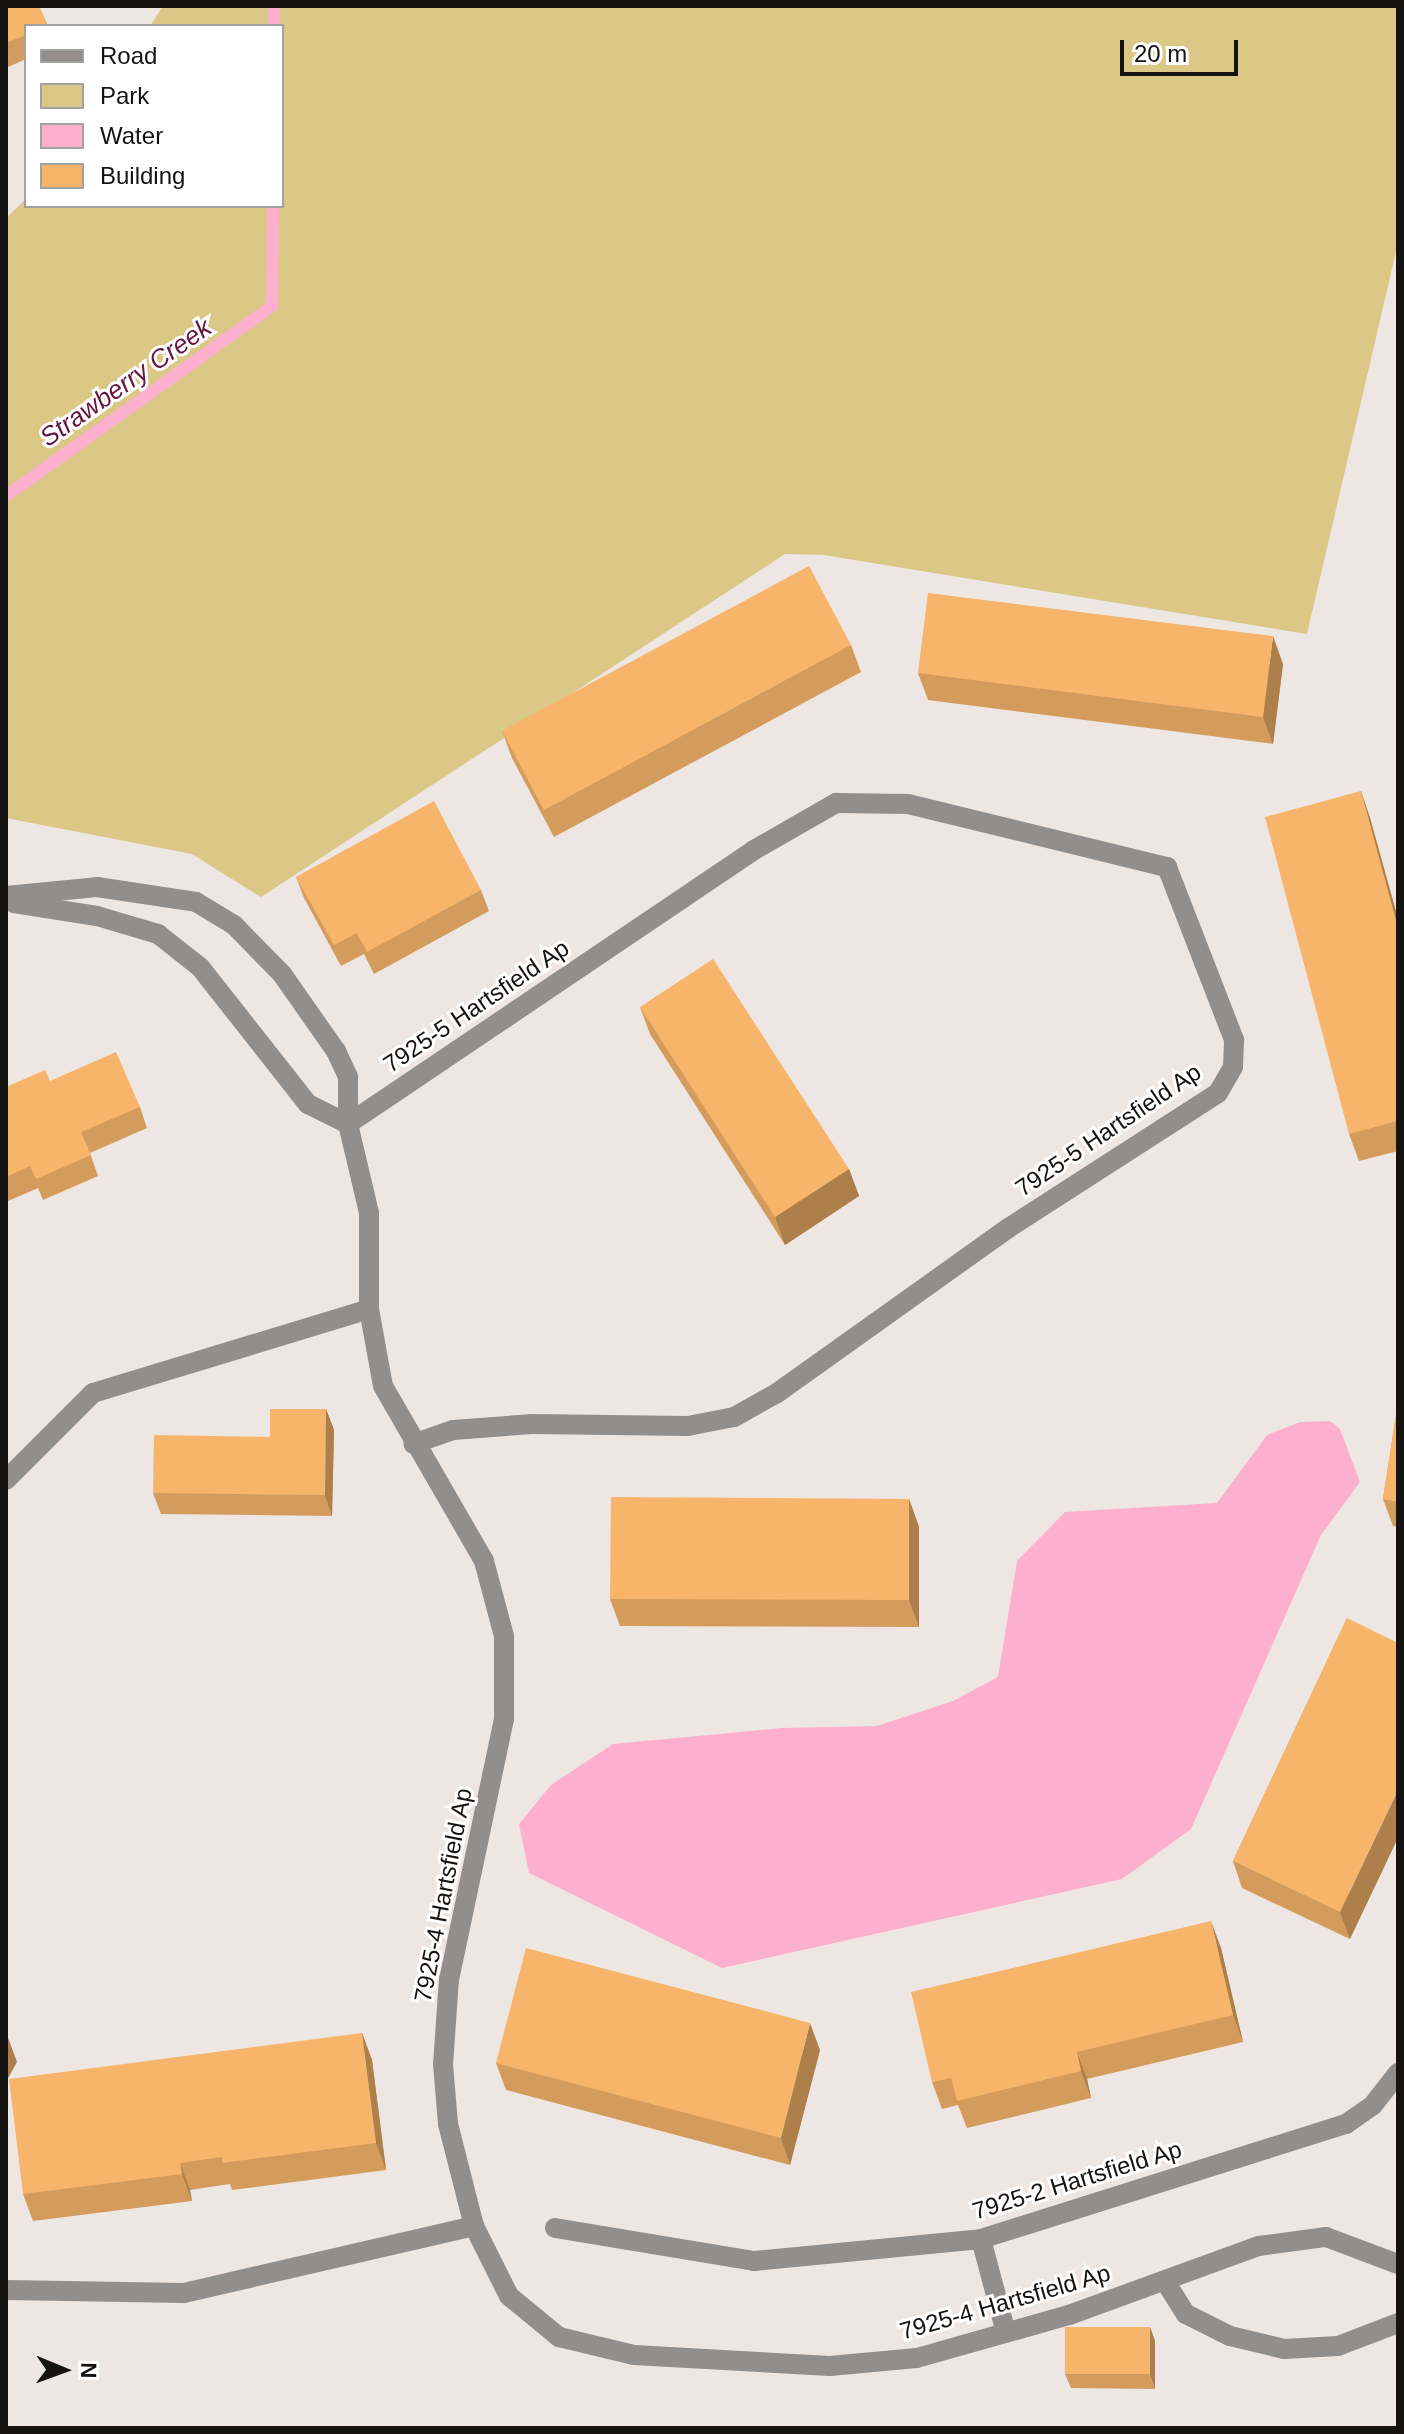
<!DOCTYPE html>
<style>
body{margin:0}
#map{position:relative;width:1404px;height:2434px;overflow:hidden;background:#eee6e2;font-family:Helvetica,sans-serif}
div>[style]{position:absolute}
.green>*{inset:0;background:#dbc786}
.water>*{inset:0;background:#fcb0ce}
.stream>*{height:12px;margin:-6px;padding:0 6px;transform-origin:6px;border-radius:6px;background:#fcb0ce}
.lane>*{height:20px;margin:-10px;padding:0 10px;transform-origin:10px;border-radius:10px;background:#928e8e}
.street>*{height:20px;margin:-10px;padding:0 10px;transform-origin:10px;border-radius:10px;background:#928e8e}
.wall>*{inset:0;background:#d49c5c}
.shaded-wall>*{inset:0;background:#ac7f4b}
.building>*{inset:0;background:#f6b56b}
span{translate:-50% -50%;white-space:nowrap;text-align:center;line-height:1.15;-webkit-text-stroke:6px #fff;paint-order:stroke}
.street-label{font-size:24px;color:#151311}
.water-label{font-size:26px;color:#66163e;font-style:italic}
.frame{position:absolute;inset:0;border:8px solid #151311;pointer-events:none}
.legend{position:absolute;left:24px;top:24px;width:260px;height:184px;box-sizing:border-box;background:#fff;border:2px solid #a1a1a0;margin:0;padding:10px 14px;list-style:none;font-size:24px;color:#151311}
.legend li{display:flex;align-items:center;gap:16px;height:40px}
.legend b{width:40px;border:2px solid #a1a1a0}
.north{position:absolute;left:24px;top:2330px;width:80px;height:80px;-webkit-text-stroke:6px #fff;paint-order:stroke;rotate:91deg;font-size:22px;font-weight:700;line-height:32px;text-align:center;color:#151311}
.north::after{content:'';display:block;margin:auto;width:28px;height:36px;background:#151311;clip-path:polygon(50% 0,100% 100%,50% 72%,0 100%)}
.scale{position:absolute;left:1120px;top:40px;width:118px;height:36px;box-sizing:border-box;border:4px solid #151311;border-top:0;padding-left:10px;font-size:24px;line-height:28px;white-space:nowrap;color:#151311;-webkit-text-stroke:6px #fff;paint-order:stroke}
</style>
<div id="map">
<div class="green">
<div style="clip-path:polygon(163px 6px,1398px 6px,1398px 243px,1307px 634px,824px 555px,785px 554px,261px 897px,192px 854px,6px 818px,6px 218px,26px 199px,26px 206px,282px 206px,282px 26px,150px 26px)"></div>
</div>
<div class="water">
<div style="clip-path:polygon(1330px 1421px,1340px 1429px,1360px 1482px,1321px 1535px,1191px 1829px,1122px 1879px,722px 1968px,529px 1873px,519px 1824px,551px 1785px,613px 1744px,783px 1728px,877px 1726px,953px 1701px,998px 1677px,1017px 1561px,1065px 1512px,1217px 1503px,1267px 1435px,1300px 1422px)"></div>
</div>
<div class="stream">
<div style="left:274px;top:26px;width:20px;rotate:-90deg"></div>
<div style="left:6px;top:496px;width:327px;rotate:-35.5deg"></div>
<div style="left:272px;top:306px;width:100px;rotate:-89.4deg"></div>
</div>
<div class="lane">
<div style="left:1165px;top:2281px;width:39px;rotate:58deg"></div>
<div style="left:1186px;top:2314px;width:49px;rotate:26.6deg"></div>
<div style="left:1230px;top:2336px;width:56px;rotate:13.5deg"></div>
<div style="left:1284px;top:2349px;width:54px;rotate:-3.2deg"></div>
<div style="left:1338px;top:2346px;width:64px;rotate:-21deg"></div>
</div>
<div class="street">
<div style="left:6px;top:896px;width:91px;rotate:-5.6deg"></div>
<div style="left:97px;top:887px;width:100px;rotate:8.6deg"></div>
<div style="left:196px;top:902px;width:44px;rotate:31.2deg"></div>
<div style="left:234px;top:925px;width:69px;rotate:45.6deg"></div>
<div style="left:282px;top:974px;width:94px;rotate:55deg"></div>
<div style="left:336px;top:1051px;width:29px;rotate:65deg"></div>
<div style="left:348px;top:1077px;width:47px;rotate:90deg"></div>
<div style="left:348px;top:1124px;width:91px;rotate:76.7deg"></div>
<div style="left:369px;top:1213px;width:96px;rotate:90deg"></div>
<div style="left:369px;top:1309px;width:78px;rotate:79.7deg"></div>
<div style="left:383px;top:1386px;width:202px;rotate:60deg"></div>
<div style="left:484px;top:1561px;width:78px;rotate:75.1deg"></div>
<div style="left:504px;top:1636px;width:83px;rotate:90deg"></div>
<div style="left:504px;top:1719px;width:266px;rotate:101.9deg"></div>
<div style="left:449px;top:1979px;width:85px;rotate:94deg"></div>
<div style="left:443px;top:2064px;width:60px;rotate:85.2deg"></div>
<div style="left:448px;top:2124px;width:105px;rotate:75.7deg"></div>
<div style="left:474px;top:2226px;width:78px;rotate:63.4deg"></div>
<div style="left:509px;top:2296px;width:65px;rotate:39.4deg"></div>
<div style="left:559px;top:2337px;width:77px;rotate:13.5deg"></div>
<div style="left:634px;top:2355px;width:196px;rotate:3.2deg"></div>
<div style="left:830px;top:2366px;width:87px;rotate:-5.3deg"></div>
<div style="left:917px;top:2358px;width:158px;rotate:-15.8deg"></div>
<div style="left:1069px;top:2315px;width:202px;rotate:-20deg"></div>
<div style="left:1259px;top:2246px;width:68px;rotate:-7.7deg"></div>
<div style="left:1326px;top:2237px;width:77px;rotate:20.6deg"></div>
<div style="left:14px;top:903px;width:84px;rotate:8.9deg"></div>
<div style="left:97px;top:916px;width:64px;rotate:16.4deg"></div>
<div style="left:158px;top:934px;width:53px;rotate:38.2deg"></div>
<div style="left:200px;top:967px;width:174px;rotate:51.8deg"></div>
<div style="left:308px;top:1104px;width:45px;rotate:26.6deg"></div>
<div style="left:348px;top:1124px;width:490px;rotate:-34deg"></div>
<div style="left:754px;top:850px;width:95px;rotate:-29.8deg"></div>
<div style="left:836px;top:803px;width:72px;rotate:0.8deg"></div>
<div style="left:908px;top:804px;width:267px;rotate:13.7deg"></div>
<div style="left:1167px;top:867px;width:186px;rotate:68.8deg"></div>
<div style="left:1234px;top:1040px;width:27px;rotate:92deg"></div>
<div style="left:1233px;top:1067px;width:30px;rotate:120deg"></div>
<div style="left:1218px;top:1093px;width:251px;rotate:147.2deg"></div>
<div style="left:1007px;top:1229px;width:282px;rotate:144.5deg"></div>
<div style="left:777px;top:1393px;width:49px;rotate:150.8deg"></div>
<div style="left:734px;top:1417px;width:47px;rotate:168.9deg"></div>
<div style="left:688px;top:1426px;width:156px;rotate:-179.3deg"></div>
<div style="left:532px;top:1424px;width:79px;rotate:175.7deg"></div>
<div style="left:453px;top:1430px;width:42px;rotate:160.7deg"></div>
<div style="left:6px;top:1480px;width:123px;rotate:-45deg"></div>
<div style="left:93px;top:1393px;width:288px;rotate:-16.9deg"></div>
<div style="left:555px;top:2228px;width:202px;rotate:9.4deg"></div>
<div style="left:754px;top:2261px;width:228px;rotate:-5.5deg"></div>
<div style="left:981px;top:2239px;width:383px;rotate:-17.5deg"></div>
<div style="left:1346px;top:2124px;width:33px;rotate:-35deg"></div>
<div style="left:1373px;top:2105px;width:41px;rotate:-52deg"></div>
<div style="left:981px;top:2239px;width:97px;rotate:75.1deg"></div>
<div style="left:6px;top:2290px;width:178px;rotate:1deg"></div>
<div style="left:184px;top:2293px;width:298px;rotate:-13deg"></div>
</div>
<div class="wall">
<div style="clip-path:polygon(6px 6px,39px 6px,48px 26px,26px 26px,26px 59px,6px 68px)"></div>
<div style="clip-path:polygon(851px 645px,861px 672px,554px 837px,512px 758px,502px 731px)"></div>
<div style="clip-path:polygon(1283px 664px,1273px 744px,928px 700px,918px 673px)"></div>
<div style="clip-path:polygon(1361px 791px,1370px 818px,1398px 919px,1398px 1151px,1359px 1161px,1349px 1134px)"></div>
<div style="clip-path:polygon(296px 877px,481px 890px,489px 911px,374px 974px,364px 954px,341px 966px,304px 898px)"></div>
<div style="clip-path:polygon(640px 1007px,849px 1169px,859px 1196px,785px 1245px,650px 1034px)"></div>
<div style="clip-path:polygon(50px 1081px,140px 1107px,147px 1128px,90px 1153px,98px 1176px,43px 1200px,38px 1188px,6px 1202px,6px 1087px)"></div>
<div style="clip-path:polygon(1398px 1402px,1398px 1527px,1393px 1526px,1383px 1499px)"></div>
<div style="clip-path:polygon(326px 1409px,334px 1430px,332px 1516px,161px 1514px,153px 1493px)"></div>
<div style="clip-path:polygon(909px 1499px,919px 1527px,919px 1627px,620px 1626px,610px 1599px)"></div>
<div style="clip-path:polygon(1347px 1618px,1350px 1939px,1242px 1888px,1233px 1861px)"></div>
<div style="clip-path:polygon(1221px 1948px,1243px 2042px,1087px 2079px,1091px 2098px,967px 2128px,958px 2105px,942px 2109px,932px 2082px)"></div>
<div style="clip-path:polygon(362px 2033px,372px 2060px,386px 2170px,232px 2190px,230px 2184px,190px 2190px,192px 2201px,33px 2221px,23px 2194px)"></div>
<div style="clip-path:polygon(820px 2050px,790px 2165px,506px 2090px,496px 2063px)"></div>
<div style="clip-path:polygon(1150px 2327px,1155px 2341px,1155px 2389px,1071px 2388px,1065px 2374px)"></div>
</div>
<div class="shaded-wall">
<div style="clip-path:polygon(1273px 636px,1283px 664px,1273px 744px,1263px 717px)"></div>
<div style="clip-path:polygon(1361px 791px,1370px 818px,1398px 919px,1398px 928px)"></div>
<div style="clip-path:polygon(849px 1169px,859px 1196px,785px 1245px,775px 1217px)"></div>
<div style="clip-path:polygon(326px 1409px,334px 1430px,332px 1516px,325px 1495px)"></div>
<div style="clip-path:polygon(909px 1499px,919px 1527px,919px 1627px,909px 1600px)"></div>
<div style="clip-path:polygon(1398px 1790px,1398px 1838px,1350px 1939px,1340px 1912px)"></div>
<div style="clip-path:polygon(1211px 1921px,1221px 1948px,1243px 2042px,1233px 2015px)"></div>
<div style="clip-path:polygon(810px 2023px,820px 2050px,790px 2165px,781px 2138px)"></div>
<div style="clip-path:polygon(362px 2033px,372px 2060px,386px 2170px,376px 2143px)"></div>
<div style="clip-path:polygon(7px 2035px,17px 2062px,6px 2082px,6px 2038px)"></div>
<div style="clip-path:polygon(1077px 2052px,1087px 2079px,1091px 2098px,1081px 2071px)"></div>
<div style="clip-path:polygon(180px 2163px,190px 2190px,192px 2201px,182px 2174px)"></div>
<div style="clip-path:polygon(1150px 2327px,1155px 2341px,1155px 2389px,1150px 2374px)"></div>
</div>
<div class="building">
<div style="clip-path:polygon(6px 6px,39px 6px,47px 25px,26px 26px,26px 35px,6px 43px)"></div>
<div style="clip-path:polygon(809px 566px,851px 645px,544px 810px,502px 731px)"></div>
<div style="clip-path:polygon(928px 593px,1273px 636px,1263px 717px,918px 673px)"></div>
<div style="clip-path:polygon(1361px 791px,1398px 928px,1398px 1121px,1349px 1134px,1265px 817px)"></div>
<div style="clip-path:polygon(434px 801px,481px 890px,367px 952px,357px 933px,334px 945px,296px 877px)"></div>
<div style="clip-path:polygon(713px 959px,849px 1169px,775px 1217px,640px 1007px)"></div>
<div style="clip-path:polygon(116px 1052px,140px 1107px,81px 1132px,91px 1155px,36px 1179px,30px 1166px,6px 1177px,6px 1087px,45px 1070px,50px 1081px)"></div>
<div style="clip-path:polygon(1398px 1402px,1398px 1502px,1383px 1499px)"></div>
<div style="clip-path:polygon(270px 1409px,326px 1409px,325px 1495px,153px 1493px,154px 1435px,270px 1437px)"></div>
<div style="clip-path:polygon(611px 1497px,909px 1499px,909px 1600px,610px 1599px)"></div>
<div style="clip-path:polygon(1347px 1618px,1398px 1643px,1398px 1790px,1340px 1912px,1233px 1861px)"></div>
<div style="clip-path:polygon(1211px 1921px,1233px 2015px,1077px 2052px,1081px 2071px,957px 2101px,951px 2078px,932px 2082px,911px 1992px)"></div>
<div style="clip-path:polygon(526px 1948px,810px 2023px,781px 2138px,496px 2063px)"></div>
<div style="clip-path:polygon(362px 2033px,376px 2143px,222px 2163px,222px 2157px,180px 2163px,182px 2174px,23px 2194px,9px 2079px)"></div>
<div style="clip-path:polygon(1065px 2327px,1150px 2327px,1150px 2374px,1065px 2374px)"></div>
</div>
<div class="street-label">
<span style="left:476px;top:1006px;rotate:-34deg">7925-5 Hartsfield Ap</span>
<span style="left:1108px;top:1130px;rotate:-34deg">7925-5 Hartsfield Ap</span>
<span style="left:443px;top:1895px;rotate:-79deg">7925-4 Hartsfield Ap</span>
<span style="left:1077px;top:2180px;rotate:-17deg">7925-2 Hartsfield Ap</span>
<span style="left:1005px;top:2302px;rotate:-16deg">7925-4 Hartsfield Ap</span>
</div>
<div class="water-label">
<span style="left:126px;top:383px;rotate:-35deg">Strawberry Creek</span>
</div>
<div class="frame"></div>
<ul class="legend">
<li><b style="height:10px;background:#928e8e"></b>Road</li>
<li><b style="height:22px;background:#dbc786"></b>Park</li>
<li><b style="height:22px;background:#fcb0ce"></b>Water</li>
<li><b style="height:22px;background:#f6b56b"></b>Building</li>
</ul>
<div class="north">N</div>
<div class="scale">20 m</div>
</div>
